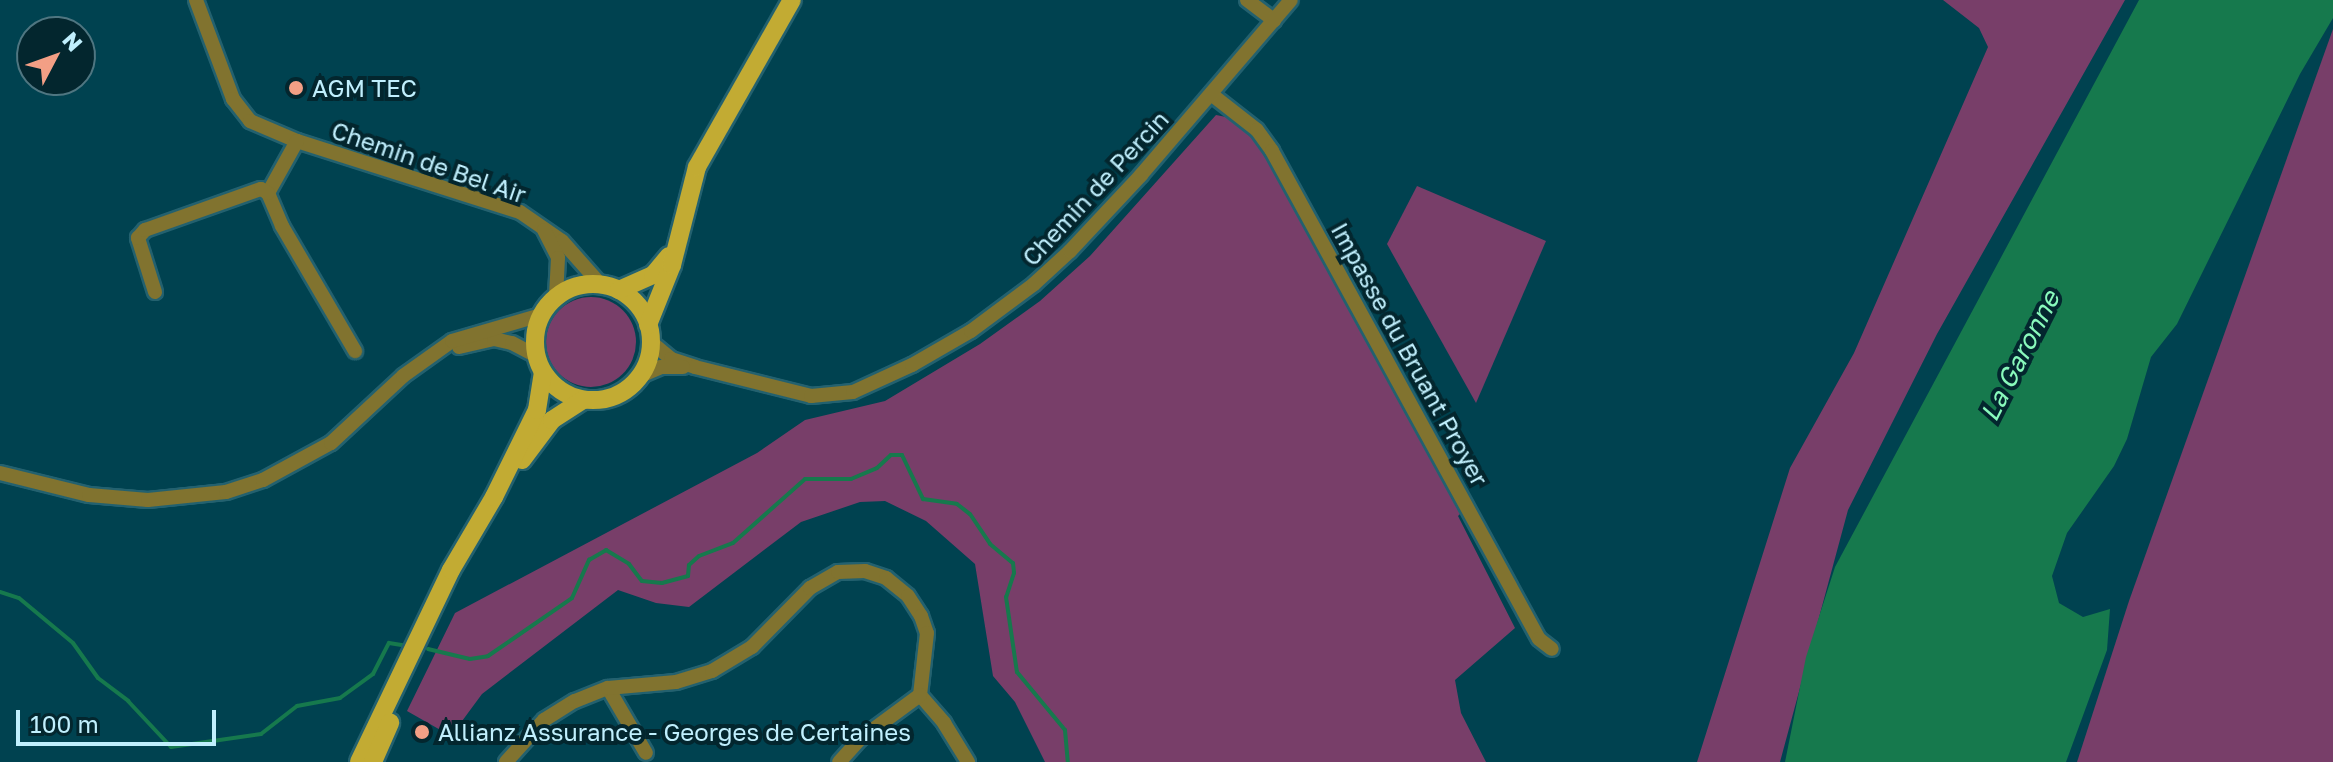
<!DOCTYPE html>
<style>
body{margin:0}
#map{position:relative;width:2333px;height:762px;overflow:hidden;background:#004250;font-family:"Golos Text",sans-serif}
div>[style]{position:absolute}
.green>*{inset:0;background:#783e69}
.round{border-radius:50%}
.water>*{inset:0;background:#16794d}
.stream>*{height:4px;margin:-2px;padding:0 2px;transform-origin:2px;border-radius:2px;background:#16794d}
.roads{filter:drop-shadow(2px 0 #23616f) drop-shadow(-2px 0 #23616f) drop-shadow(0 2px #23616f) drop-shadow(0 -2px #23616f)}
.minor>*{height:14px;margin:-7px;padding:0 7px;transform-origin:7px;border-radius:7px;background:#81732f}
.major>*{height:18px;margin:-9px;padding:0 9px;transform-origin:9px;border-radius:9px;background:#c2ab33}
.major>.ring{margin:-9px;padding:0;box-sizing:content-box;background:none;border:18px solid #c2ab33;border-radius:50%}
.dots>*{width:22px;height:22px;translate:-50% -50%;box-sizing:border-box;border:4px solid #03262e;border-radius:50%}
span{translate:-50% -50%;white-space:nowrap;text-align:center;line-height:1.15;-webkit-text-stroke:8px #03262e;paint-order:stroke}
.poi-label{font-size:24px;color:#c0effd}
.left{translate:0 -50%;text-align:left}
.street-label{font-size:24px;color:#c0effd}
.water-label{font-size:26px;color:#89fabc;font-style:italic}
.north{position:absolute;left:16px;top:16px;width:80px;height:80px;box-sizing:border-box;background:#03262e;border:2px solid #4f7681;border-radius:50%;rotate:49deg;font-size:22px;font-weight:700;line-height:32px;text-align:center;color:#c0effd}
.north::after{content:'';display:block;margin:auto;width:28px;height:36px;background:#f39f85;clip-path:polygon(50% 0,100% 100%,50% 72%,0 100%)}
.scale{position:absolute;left:16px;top:710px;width:200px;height:36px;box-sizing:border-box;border:4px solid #c0effd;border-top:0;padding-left:10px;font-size:24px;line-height:28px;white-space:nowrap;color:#c0effd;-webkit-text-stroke:6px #03262e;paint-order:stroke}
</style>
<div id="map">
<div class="green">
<div style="clip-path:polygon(1943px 0,2125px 0,1937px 334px,1848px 510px,1780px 762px,1697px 762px,1790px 468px,1854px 353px,1988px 47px,1979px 28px)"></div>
<div style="clip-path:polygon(2333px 29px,2333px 762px,2077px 762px,2129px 601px)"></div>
<div style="clip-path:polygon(1216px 115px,1231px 118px,1259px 143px,1272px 162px,1462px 512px,1458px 516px,1515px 628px,1455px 680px,1461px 713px,1486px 762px,1045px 762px,1015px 702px,993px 676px,975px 564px,926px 521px,885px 501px,860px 502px,801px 522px,689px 607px,656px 603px,618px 590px,482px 694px,451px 736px,407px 711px,455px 613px,757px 453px,805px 420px,885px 401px,980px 344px,1040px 301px,1090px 256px)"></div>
<div style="clip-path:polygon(1417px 186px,1546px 241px,1476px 403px,1387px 244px)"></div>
<div class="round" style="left:546px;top:297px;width:90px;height:90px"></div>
</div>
<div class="water">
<div style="clip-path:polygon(2139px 0,2333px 0,2333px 18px,2300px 74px,2177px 324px,2151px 357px,2127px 439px,2114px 466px,2067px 533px,2052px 576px,2059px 603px,2083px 617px,2110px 609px,2107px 650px,2066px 762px,1785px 762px,1806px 657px,1835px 567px)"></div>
</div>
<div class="stream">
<div style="left:0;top:592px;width:20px;rotate:18deg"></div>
<div style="left:19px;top:598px;width:70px;rotate:39.8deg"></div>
<div style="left:73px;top:643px;width:43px;rotate:54.5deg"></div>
<div style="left:98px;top:678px;width:38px;rotate:37deg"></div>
<div style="left:128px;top:701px;width:63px;rotate:46.9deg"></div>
<div style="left:171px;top:747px;width:91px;rotate:-8.2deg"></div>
<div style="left:261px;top:734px;width:46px;rotate:-37.9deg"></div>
<div style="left:297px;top:706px;width:44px;rotate:-10.5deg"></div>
<div style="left:340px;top:698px;width:41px;rotate:-36deg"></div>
<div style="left:373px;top:674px;width:35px;rotate:-63deg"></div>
<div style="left:389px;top:643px;width:19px;rotate:9deg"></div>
<div style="left:428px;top:649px;width:43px;rotate:13.4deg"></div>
<div style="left:470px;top:659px;width:18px;rotate:-9deg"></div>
<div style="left:488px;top:656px;width:102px;rotate:-34.6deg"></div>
<div style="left:572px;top:598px;width:42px;rotate:-65.9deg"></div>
<div style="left:589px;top:560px;width:20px;rotate:-30deg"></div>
<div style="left:606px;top:550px;width:27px;rotate:31deg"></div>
<div style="left:629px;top:564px;width:21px;rotate:53deg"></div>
<div style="left:642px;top:581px;width:20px;rotate:6deg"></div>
<div style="left:662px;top:583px;width:27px;rotate:-15deg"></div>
<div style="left:688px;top:576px;width:11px;rotate:-85deg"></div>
<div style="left:689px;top:565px;width:13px;rotate:-42deg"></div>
<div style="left:699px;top:556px;width:36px;rotate:-21deg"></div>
<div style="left:733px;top:543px;width:96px;rotate:-41.6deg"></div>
<div style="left:805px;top:479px;width:46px"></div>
<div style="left:851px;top:479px;width:28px;rotate:-23deg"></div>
<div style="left:877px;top:468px;width:19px;rotate:-43deg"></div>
<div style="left:891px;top:455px;width:11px"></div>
<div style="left:902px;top:455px;width:49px;rotate:64.5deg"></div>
<div style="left:923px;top:499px;width:34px;rotate:8deg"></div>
<div style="left:957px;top:504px;width:16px;rotate:38deg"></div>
<div style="left:970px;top:514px;width:36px;rotate:56deg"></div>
<div style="left:990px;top:544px;width:30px;rotate:40deg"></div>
<div style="left:1013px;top:563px;width:10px;rotate:84deg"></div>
<div style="left:1014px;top:573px;width:25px;rotate:108deg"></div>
<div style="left:1006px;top:597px;width:76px;rotate:81.7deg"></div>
<div style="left:1017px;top:672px;width:75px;rotate:50.4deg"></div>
<div style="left:1065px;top:730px;width:32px;rotate:85deg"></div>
</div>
<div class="roads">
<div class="minor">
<div style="left:196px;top:0;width:106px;rotate:69.5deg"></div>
<div style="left:233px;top:99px;width:28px;rotate:52deg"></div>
<div style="left:250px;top:121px;width:51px;rotate:23.1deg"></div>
<div style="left:297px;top:141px;width:234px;rotate:17.7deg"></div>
<div style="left:520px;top:212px;width:51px;rotate:34.6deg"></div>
<div style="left:562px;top:241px;width:57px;rotate:48.5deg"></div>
<div style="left:1247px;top:0;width:34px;rotate:37deg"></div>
<div style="left:1211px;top:94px;width:58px;rotate:38deg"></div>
<div style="left:1257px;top:130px;width:26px;rotate:54deg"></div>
<div style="left:1272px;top:151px;width:556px;rotate:61.32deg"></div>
<div style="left:1539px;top:639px;width:16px;rotate:38deg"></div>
<div style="left:297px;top:141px;width:60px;rotate:119.1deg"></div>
<div style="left:268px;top:193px;width:36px;rotate:67deg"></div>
<div style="left:282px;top:226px;width:145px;rotate:59.7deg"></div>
<div style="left:544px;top:230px;width:31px;rotate:63deg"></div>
<div style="left:558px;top:258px;width:38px;rotate:93deg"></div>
<div style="left:155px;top:292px;width:57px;rotate:-107.5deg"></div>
<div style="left:138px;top:238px;width:11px;rotate:-49deg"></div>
<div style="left:145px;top:230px;width:123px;rotate:-19.5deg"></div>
<div style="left:261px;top:189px;width:8px;rotate:30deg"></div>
<div style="left:651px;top:342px;width:26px;rotate:40deg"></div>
<div style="left:671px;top:359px;width:25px;rotate:18deg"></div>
<div style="left:695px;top:367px;width:120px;rotate:14deg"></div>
<div style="left:811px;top:396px;width:42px;rotate:-5.4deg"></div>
<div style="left:853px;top:392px;width:65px;rotate:-24.6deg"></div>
<div style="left:912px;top:365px;width:68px;rotate:-30deg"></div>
<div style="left:971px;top:331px;width:79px;rotate:-36.7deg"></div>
<div style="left:1034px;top:284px;width:49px;rotate:-42.5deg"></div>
<div style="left:1070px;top:251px;width:104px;rotate:-46.9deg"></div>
<div style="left:1141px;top:175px;width:230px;rotate:-49.4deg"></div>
<div style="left:459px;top:347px;width:36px;rotate:-13deg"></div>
<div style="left:494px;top:339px;width:18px;rotate:13deg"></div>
<div style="left:512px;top:343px;width:27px;rotate:28deg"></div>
<div style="left:640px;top:376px;width:23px;rotate:-23deg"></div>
<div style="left:661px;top:367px;width:22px"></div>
<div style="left:0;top:473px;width:92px;rotate:13.9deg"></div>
<div style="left:89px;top:495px;width:59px;rotate:4.8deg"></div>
<div style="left:148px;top:500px;width:78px;rotate:-5.9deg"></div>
<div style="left:226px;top:492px;width:39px;rotate:-18deg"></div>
<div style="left:263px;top:480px;width:77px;rotate:-28.6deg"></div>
<div style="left:331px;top:443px;width:98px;rotate:-42.9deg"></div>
<div style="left:403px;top:376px;width:60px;rotate:-35.5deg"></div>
<div style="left:452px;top:341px;width:93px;rotate:-16.3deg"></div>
<div style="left:608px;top:688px;width:75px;rotate:59.7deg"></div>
<div style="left:920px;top:695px;width:37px;rotate:49deg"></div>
<div style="left:944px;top:723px;width:46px;rotate:58.4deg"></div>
<div style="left:506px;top:762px;width:57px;rotate:-47.9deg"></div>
<div style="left:544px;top:720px;width:36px;rotate:-32deg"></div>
<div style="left:575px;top:701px;width:35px;rotate:-22deg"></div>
<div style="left:608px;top:688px;width:68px;rotate:-5deg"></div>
<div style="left:676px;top:682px;width:38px;rotate:-17deg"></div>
<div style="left:712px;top:671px;width:47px;rotate:-31deg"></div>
<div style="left:752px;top:647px;width:83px;rotate:-45.5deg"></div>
<div style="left:810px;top:588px;width:32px;rotate:-30deg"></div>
<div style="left:838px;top:572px;width:27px;rotate:-2deg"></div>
<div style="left:865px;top:571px;width:22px;rotate:18deg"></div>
<div style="left:886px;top:578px;width:28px;rotate:39deg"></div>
<div style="left:908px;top:596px;width:24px;rotate:57deg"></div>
<div style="left:921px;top:616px;width:18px;rotate:71deg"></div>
<div style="left:927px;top:633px;width:62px;rotate:96.4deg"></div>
<div style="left:920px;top:695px;width:74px;rotate:143.7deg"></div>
<div style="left:860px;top:739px;width:31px;rotate:132deg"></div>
</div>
<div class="major">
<div class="ring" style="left:535px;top:284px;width:98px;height:98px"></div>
<div style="left:619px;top:290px;width:37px;rotate:-24deg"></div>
<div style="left:653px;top:275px;width:25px;rotate:-50deg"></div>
<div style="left:648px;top:325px;width:65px;rotate:-68.2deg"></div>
<div style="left:672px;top:265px;width:101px;rotate:-75.7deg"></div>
<div style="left:697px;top:167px;width:192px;rotate:-60.4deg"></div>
<div style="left:522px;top:460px;width:50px;rotate:-53.1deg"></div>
<div style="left:552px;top:420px;width:37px;rotate:-33deg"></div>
<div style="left:359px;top:762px;width:213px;rotate:-64.4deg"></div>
<div style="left:451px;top:570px;width:85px;rotate:-59.5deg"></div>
<div style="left:494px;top:497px;width:97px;rotate:-63.7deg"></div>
<div style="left:537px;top:410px;width:38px;rotate:-81deg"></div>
<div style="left:373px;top:762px;width:43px;rotate:-66.4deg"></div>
</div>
</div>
<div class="dots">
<div style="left:296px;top:88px;background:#f39f85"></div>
<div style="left:422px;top:732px;background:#f39f85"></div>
</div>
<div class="poi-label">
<span class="left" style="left:312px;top:88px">AGM TEC</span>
<span class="left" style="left:438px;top:732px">Allianz Assurance - Georges de Certaines</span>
</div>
<div class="street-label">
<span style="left:429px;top:162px;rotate:19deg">Chemin de Bel Air</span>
<span style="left:1095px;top:188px;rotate:-47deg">Chemin de Percin</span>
<span style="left:1410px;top:354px;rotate:61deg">Impasse du Bruant Proyer</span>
</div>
<div class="water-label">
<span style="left:2020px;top:356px;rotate:-63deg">La Garonne</span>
</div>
<div class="north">N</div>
<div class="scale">100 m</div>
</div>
